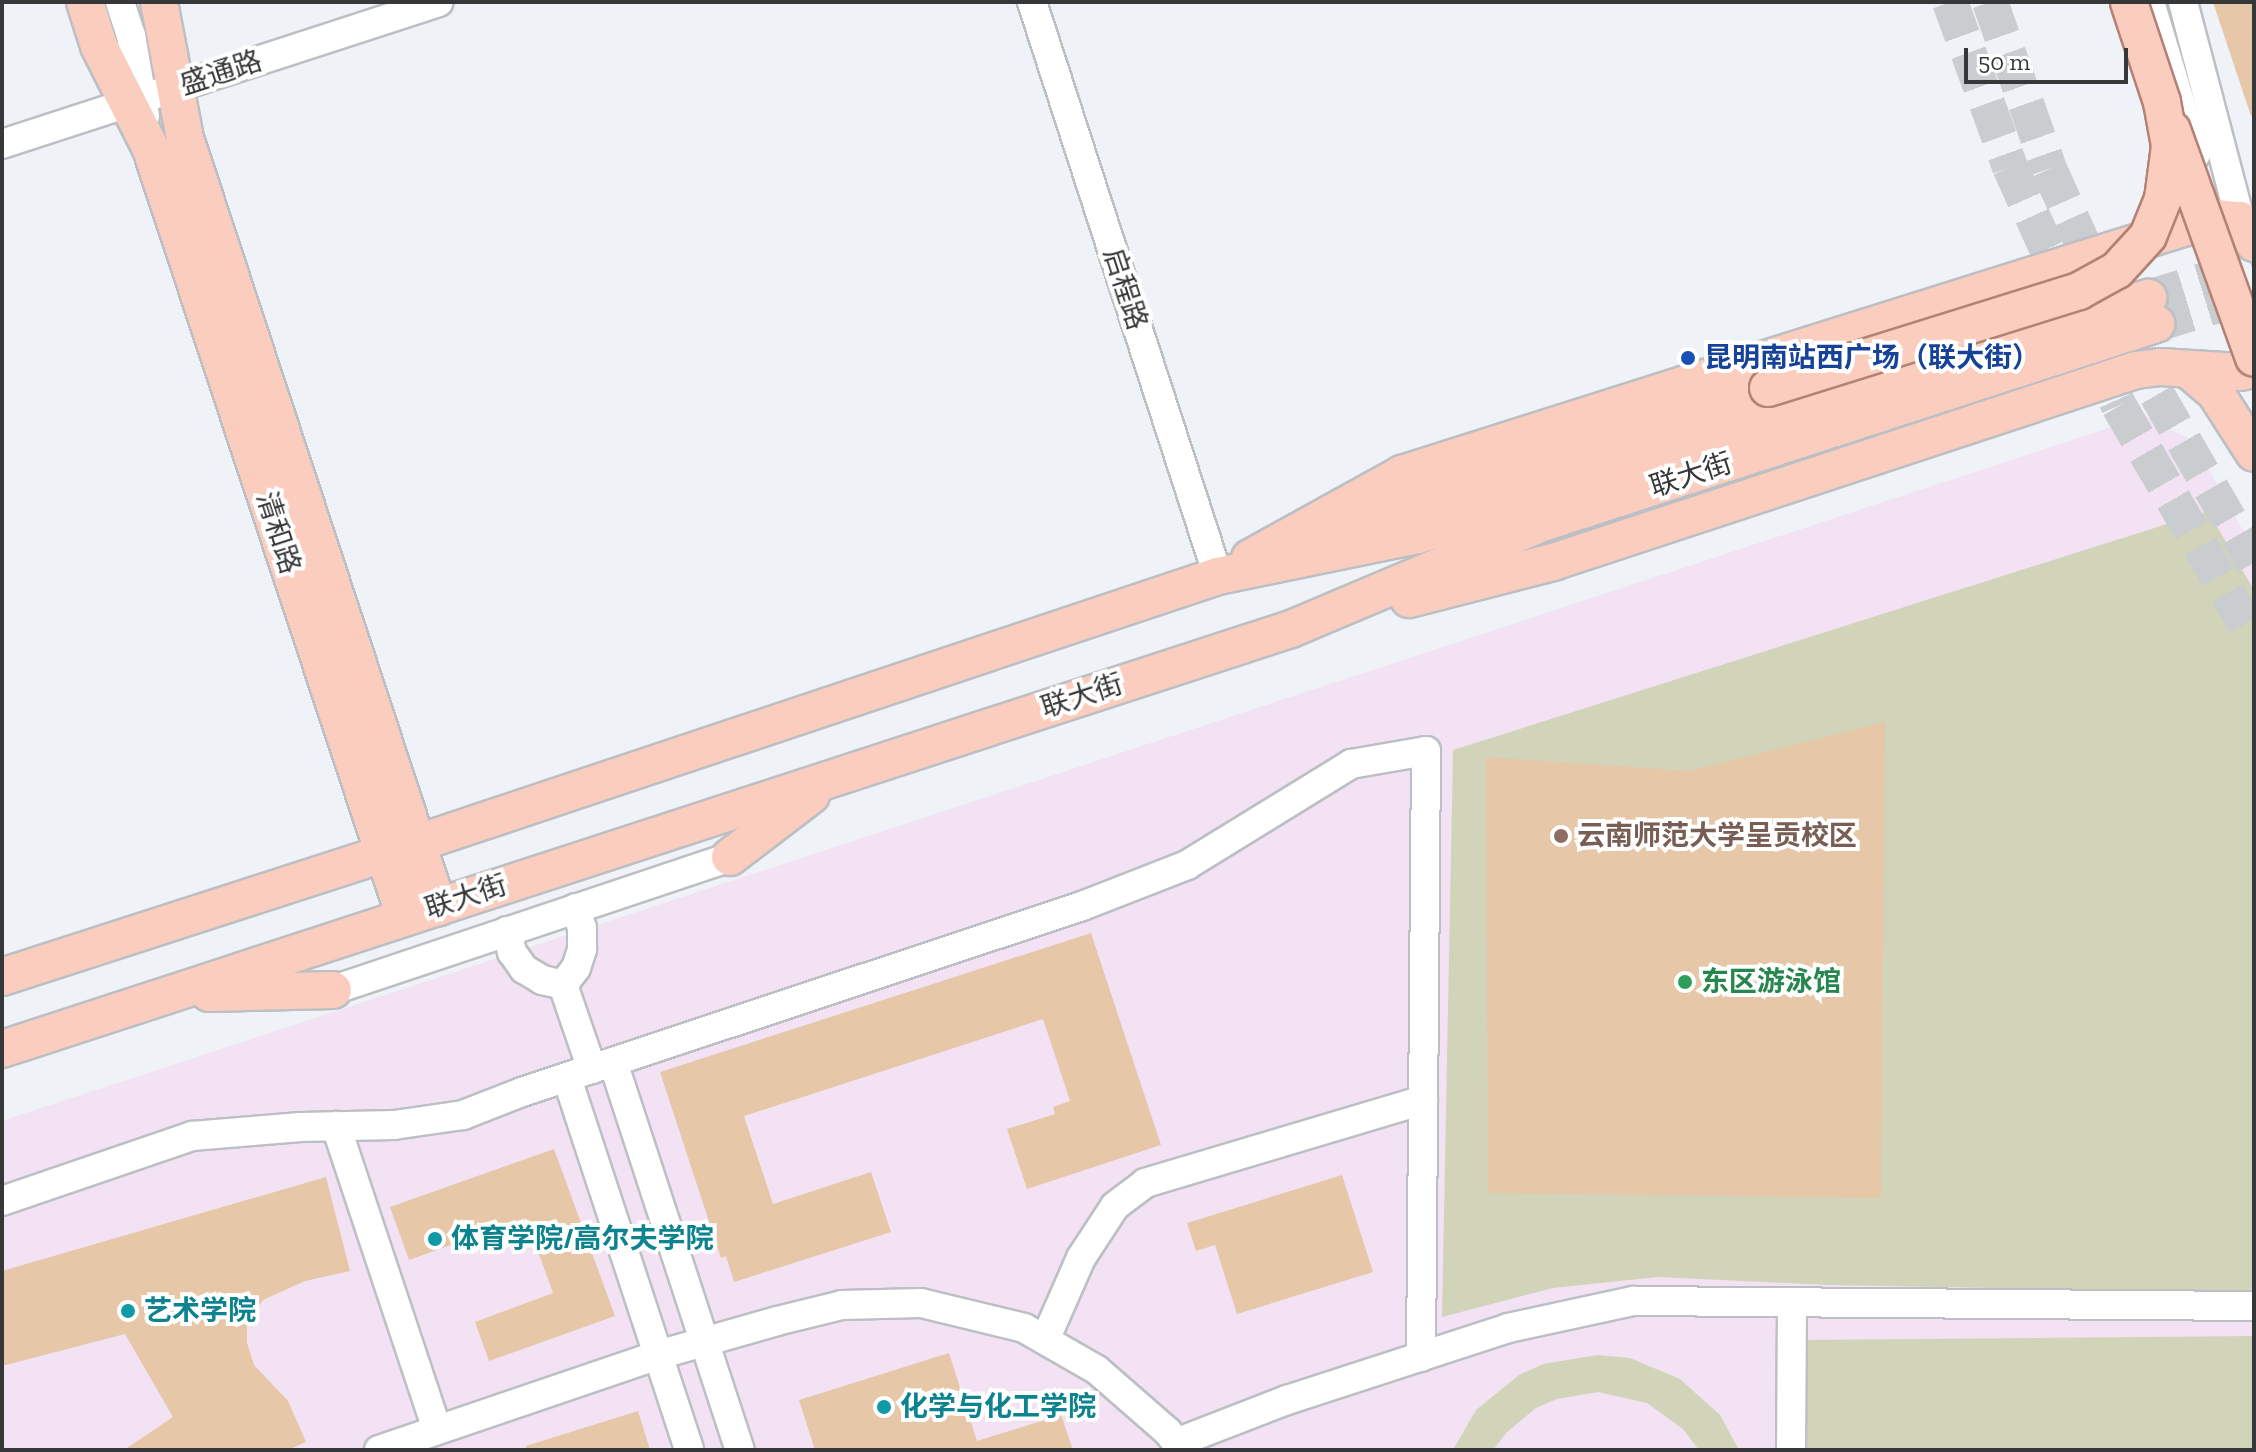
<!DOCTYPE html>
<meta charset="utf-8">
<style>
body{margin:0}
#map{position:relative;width:2256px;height:1452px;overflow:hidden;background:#eff2f6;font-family:"Zilla Slab","Noto Sans SC",serif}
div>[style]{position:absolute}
.education>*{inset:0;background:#f2e2f4}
.green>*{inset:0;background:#d1d4b9}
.building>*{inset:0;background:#e6c7a7}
.major-tunnel>*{height:36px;margin-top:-18px;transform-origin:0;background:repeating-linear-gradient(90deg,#cacdd0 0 36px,transparent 0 54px)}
.roads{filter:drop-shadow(2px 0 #bcbfc3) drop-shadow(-2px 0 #bcbfc3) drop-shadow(0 2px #bcbfc3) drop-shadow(0 -2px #bcbfc3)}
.minor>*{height:28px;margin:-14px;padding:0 14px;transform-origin:14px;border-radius:14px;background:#fff}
.major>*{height:36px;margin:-18px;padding:0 18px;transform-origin:18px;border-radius:18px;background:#facdbf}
.bridges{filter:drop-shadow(2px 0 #b38274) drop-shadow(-2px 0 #b38274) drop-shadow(0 2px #b38274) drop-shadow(0 -2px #b38274)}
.major-bridge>*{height:36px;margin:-18px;padding:0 18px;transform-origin:18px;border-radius:18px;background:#facdbf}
.dots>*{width:22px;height:22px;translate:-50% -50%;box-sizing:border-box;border:4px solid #fff;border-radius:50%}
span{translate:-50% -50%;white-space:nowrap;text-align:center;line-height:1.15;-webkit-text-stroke:8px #fff;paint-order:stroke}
.street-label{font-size:28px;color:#363738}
.transit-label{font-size:28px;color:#164399;font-weight:700}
.left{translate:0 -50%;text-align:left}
.education-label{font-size:28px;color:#785e54;font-weight:700}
.leisure-label{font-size:28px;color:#27864d;font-weight:700}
.culture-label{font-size:28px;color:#0d838f;font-weight:700}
.frame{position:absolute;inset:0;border:4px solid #363738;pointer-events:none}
.scale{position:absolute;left:1964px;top:48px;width:164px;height:36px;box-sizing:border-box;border:4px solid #363738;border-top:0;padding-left:10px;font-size:24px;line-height:28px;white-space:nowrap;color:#363738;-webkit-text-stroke:6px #fff;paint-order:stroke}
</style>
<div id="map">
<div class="education">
<div style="clip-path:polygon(2145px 416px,2193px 441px,2254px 550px,2254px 1450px,2px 1450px,2px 1121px)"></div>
</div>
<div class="green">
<div style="clip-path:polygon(2208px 511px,2254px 590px,2254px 1293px,1829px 1285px,1658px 1277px,1553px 1288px,1442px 1317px,1453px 750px)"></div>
<div style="clip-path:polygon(2254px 1336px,2254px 1450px,1803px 1450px,1802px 1340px)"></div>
<div style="clip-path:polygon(1597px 1355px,1630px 1358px,1680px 1379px,1720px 1415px,1739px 1450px,1699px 1450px,1683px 1429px,1647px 1403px,1598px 1392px,1557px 1399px,1536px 1408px,1506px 1433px,1493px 1450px,1453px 1450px,1476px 1410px,1519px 1375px,1543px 1364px)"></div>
</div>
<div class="building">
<div style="clip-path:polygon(2213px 2px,2254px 2px,2254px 115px,2251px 116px)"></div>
<div style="clip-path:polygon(1885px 722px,1881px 1198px,1488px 1193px,1486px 757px,1689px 771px)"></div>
<div style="clip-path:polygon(1091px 933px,1161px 1145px,1027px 1189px,1007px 1129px,1055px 1114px,1053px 1107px,1070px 1101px,1043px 1019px,920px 1059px,744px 1116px,773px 1204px,871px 1172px,891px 1232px,734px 1282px,726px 1256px,721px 1258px,660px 1072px)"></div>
<div style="clip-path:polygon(554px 1149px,615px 1316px,489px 1361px,475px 1322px,553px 1293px,526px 1218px,409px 1260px,390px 1207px)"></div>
<div style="clip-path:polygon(1342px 1175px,1373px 1272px,1237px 1314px,1215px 1245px,1196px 1251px,1187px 1223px)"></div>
<div style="clip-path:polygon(326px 1177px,350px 1271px,305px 1281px,263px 1300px,247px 1322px,247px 1343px,254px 1365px,288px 1401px,306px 1442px,288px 1450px,124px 1450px,173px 1417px,125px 1334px,2px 1366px,2px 1271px)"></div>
<div style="clip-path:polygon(949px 1353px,977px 1441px,1061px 1415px,1073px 1450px,815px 1450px,799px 1400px)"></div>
<div style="clip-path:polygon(638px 1411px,650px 1450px,526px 1450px,526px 1446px)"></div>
</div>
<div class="major-tunnel">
<div style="left:1950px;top:2px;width:176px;rotate:70deg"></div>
<div style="left:2010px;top:167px;width:143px;rotate:65.6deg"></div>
<div style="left:1990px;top:2px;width:177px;rotate:70.5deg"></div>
<div style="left:2049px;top:169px;width:196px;rotate:65.7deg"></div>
<div style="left:2130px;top:348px;width:248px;rotate:60deg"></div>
<div style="left:2148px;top:298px;width:111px;rotate:-17.3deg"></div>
<div style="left:2156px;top:324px;width:102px;rotate:-17deg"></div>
<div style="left:2094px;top:351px;width:60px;rotate:65.6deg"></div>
<div style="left:2119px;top:406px;width:269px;rotate:59.9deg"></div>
</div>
<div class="roads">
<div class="minor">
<div style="left:120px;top:2px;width:35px;rotate:72deg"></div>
<div style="left:131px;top:35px;width:82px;rotate:80.2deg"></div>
<div style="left:1032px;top:2px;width:603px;rotate:72.05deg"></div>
<div style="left:2150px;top:2px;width:159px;rotate:73.2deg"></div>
<div style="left:2183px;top:2px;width:225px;rotate:75.3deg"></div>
<div style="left:2px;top:144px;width:459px;rotate:-18deg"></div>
<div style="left:507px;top:931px;width:22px;rotate:77deg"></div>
<div style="left:512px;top:952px;width:21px;rotate:55deg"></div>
<div style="left:524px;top:969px;width:21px;rotate:31deg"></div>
<div style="left:542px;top:980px;width:22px;rotate:13deg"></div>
<div style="left:563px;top:985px;width:89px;rotate:71deg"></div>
<div style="left:563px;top:985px;width:21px;rotate:-53deg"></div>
<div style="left:576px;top:968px;width:20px;rotate:-72deg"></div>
<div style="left:582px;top:949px;width:21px;rotate:-90deg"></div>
<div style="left:582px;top:928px;width:21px;rotate:-109deg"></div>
<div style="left:333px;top:990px;width:419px;rotate:-18.5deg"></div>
<div style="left:613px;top:1062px;width:408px;rotate:71.9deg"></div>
<div style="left:567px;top:1078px;width:391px;rotate:71.8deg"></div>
<div style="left:336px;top:1126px;width:320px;rotate:71.6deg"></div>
<div style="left:2px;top:1201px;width:201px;rotate:-18.9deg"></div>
<div style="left:192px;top:1136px;width:109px;rotate:-4.7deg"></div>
<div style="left:301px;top:1127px;width:93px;rotate:-1.2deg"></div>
<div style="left:394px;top:1125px;width:70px;rotate:-8.2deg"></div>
<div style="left:463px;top:1115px;width:63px;rotate:-21.3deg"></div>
<div style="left:522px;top:1092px;width:590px;rotate:-18.37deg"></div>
<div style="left:1082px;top:906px;width:113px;rotate:-21.3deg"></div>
<div style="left:1187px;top:865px;width:193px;rotate:-31.6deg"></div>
<div style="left:1351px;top:764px;width:76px;rotate:-9.8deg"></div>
<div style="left:1426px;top:751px;width:606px;rotate:90.47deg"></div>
<div style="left:1045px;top:1340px;width:90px;rotate:-66.3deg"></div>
<div style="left:1081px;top:1258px;width:62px;rotate:-56.8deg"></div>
<div style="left:1115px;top:1206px;width:38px;rotate:-37deg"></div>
<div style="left:1145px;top:1183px;width:290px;rotate:-16.6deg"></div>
<div style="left:1176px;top:1443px;width:119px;rotate:-21.2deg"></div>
<div style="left:1287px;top:1400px;width:232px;rotate:-18deg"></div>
<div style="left:1508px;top:1328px;width:128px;rotate:-12.2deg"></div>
<div style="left:1633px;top:1301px;width:621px;rotate:0.46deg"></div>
<div style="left:379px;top:1450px;width:295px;rotate:-18.8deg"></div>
<div style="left:658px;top:1355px;width:124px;rotate:-15.9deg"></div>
<div style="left:777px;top:1321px;width:67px;rotate:-13.8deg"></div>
<div style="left:842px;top:1305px;width:79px;rotate:-1.5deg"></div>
<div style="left:921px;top:1303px;width:106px;rotate:13.6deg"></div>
<div style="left:1024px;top:1328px;width:84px;rotate:29.9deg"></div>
<div style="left:1097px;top:1370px;width:94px;rotate:41.1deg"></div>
<div style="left:1168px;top:1432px;width:23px;rotate:52deg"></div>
<div style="left:1791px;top:1450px;width:146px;rotate:-89.6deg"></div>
</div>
<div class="major">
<div style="left:85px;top:2px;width:46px;rotate:72.3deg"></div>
<div style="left:99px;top:46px;width:115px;rotate:63.2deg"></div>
<div style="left:151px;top:149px;width:809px;rotate:71.7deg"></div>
<div style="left:159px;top:2px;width:138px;rotate:79.2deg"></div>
<div style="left:185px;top:138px;width:810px;rotate:71.79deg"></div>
<div style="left:2191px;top:372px;width:31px;rotate:40deg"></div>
<div style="left:2215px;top:392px;width:72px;rotate:57.4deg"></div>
<div style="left:1340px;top:529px;width:75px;rotate:-21.1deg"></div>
<div style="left:1410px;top:502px;width:376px;rotate:-17.7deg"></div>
<div style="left:1250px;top:558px;width:174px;rotate:-28.9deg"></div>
<div style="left:1402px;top:474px;width:295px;rotate:-17.6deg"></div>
<div style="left:1683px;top:385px;width:558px;rotate:-17.43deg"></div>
<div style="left:2215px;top:218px;width:25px;rotate:5deg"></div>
<div style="left:2240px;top:220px;width:27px;rotate:59deg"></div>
<div style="left:1409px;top:599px;width:149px;rotate:-14.4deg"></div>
<div style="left:1553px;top:562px;width:614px;rotate:-18.23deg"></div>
<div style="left:2136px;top:370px;width:25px;rotate:-7deg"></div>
<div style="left:2161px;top:367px;width:79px;rotate:3.6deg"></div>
<div style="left:2240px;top:372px;width:14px;rotate:-12deg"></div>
<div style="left:730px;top:857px;width:102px;rotate:-37.4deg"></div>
<div style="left:2px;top:977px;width:434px;rotate:-17.9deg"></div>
<div style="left:415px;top:844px;width:847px;rotate:-18.46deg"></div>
<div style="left:1218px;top:576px;width:204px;rotate:-11.6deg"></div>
<div style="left:1418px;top:535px;width:768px;rotate:-17.99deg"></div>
<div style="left:209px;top:993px;width:124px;rotate:-1.4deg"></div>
<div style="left:2px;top:1049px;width:1356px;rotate:-18.05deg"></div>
<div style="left:1291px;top:629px;width:269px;rotate:-22.9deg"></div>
<div style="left:1539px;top:524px;width:649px;rotate:-17.96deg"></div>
</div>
</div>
<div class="bridges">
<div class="major-bridge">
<div style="left:2172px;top:130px;width:242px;rotate:70.2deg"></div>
<div style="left:1768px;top:388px;width:326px;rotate:-17.3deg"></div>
<div style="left:2079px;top:291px;width:43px;rotate:-28.9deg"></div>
<div style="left:2117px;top:270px;width:46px;rotate:-47.6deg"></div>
<div style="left:2148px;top:236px;width:40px;rotate:-68deg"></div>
<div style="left:2163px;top:199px;width:53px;rotate:-82.5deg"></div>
<div style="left:2170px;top:146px;width:45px;rotate:-100.3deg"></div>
<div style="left:2162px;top:102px;width:105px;rotate:-108.3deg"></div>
</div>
</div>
<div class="dots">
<div style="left:1688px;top:358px;background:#1a4fb4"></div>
<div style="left:1561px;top:836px;background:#8d6e63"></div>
<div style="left:1685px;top:982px;background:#2e9e5b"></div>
<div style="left:435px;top:1239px;background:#0f9aa8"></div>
<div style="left:128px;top:1311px;background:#0f9aa8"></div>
<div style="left:884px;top:1407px;background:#0f9aa8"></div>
</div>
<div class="street-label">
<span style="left:221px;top:73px;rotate:-18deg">盛通路</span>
<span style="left:1125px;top:289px;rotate:72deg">启程路</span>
<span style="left:1691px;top:475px;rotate:-18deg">联大街</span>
<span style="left:278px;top:533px;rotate:72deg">清和路</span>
<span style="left:1082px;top:696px;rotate:-18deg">联大街</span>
<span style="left:466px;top:897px;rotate:-18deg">联大街</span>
</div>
<div class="transit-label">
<span class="left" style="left:1704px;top:358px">昆明南站西广场（联大街）</span>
</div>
<div class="education-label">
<span class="left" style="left:1577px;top:836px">云南师范大学呈贡校区</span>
</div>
<div class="leisure-label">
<span class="left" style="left:1701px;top:982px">东区游泳馆</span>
</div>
<div class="culture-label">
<span class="left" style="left:451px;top:1239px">体育学院/高尔夫学院</span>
<span class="left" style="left:144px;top:1311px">艺术学院</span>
<span class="left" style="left:900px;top:1407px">化学与化工学院</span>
</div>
<div class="frame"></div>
<div class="scale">50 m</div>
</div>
